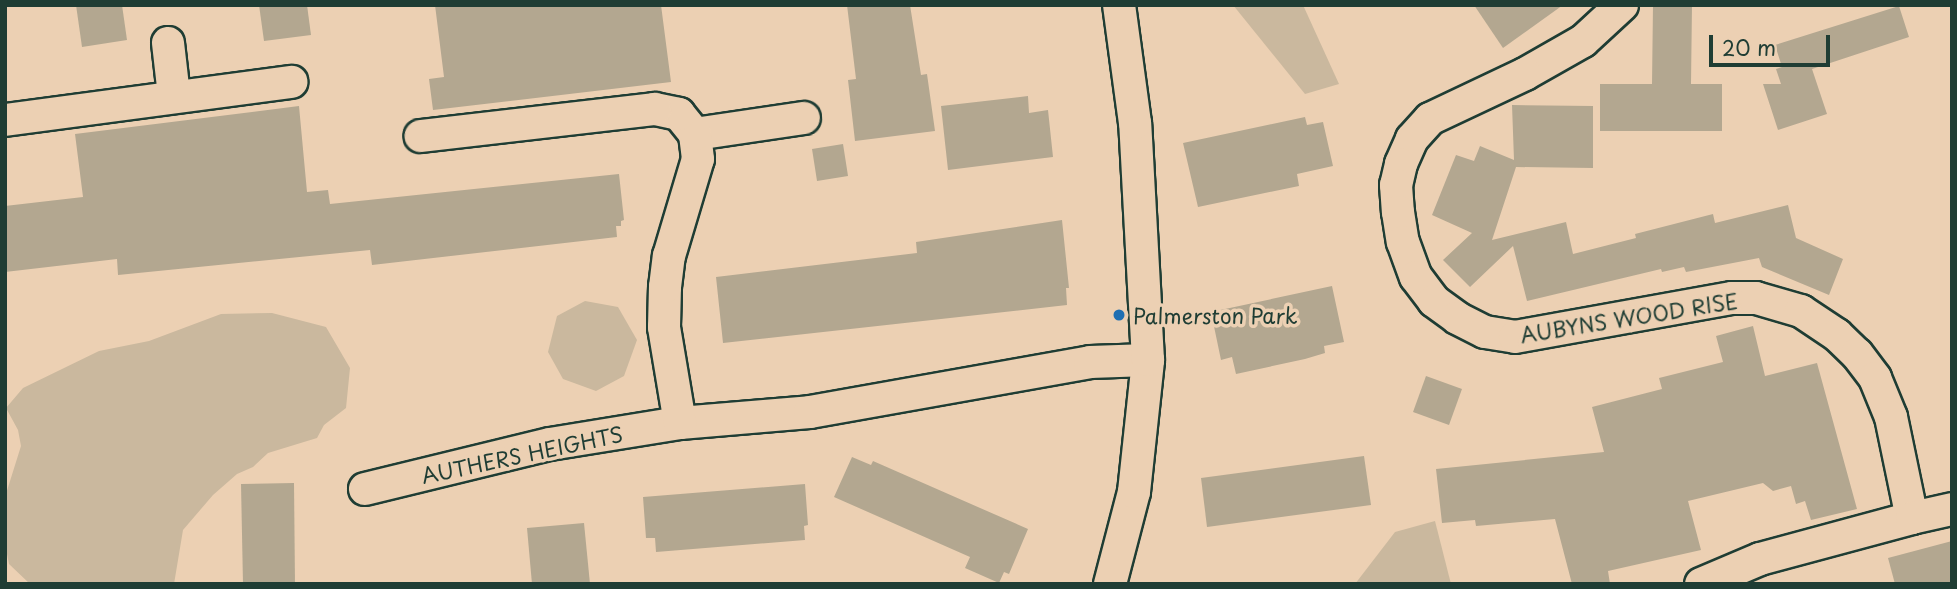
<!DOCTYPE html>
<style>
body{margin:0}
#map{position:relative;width:1957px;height:589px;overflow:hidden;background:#ecd0b3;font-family:"Playpen Sans",sans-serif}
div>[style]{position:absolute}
.green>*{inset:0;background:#cab89e}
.building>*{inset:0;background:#b3a790}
.roads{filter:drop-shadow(2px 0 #1f3d34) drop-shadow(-2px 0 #1f3d34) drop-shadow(0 2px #1f3d34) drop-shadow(0 -2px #1f3d34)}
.minor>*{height:32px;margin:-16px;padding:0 16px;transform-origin:16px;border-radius:16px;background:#ecd0b3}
.dots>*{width:19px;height:19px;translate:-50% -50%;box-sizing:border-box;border:4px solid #ecd0b3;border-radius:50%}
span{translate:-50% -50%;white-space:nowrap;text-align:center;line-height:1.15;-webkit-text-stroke:7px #ecd0b3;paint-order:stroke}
.poi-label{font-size:21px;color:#1f3d34}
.left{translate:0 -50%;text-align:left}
.street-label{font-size:21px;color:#1f3d34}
.frame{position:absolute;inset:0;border:7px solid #1f3d34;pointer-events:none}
.scale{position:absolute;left:1709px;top:35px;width:121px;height:32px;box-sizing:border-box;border:4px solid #1f3d34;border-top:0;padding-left:9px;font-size:21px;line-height:24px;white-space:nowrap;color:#1f3d34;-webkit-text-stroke:5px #ecd0b3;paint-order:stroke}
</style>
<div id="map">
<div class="green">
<div style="clip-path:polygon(1233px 5px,1303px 5px,1339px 84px,1305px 94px)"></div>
<div style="clip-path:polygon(585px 301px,618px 307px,637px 340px,624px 376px,596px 391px,563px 379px,548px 352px,557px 316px)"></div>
<div style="clip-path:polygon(272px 313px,326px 327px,350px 368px,346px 408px,324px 425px,317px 438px,268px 453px,253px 467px,237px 474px,213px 495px,183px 530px,174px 584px,30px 584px,9px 564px,5px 544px,5px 497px,21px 446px,18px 430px,6px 408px,23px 388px,99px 351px,149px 341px,221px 314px)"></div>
<div style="clip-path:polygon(1435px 521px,1451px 584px,1355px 584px,1395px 532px)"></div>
</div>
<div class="building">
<div style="clip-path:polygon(76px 5px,122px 5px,127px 40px,82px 47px)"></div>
<div style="clip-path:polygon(259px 5px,307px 5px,311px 35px,264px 41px)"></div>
<div style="clip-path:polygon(435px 5px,661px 5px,671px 82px,433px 110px,429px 79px,444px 77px)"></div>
<div style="clip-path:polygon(847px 5px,910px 5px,921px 75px,927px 74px,935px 131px,855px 141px,848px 80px,856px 79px)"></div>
<div style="clip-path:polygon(1474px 5px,1563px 5px,1503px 48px)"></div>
<div style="clip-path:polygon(1653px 5px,1692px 5px,1691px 84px,1722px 84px,1722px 131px,1600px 131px,1600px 84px,1652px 84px)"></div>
<div style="clip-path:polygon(1899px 6px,1909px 37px,1812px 69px,1827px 114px,1778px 130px,1763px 84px,1781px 84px,1776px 69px,1782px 67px,1775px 45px)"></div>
<div style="clip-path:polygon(1028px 96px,1029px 113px,1048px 110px,1053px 157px,948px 170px,941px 106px)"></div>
<div style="clip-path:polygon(1512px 105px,1593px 106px,1593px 168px,1516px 167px,1492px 240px,1566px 222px,1573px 254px,1636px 238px,1635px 234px,1713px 214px,1715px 223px,1788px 205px,1796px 238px,1843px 259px,1829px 295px,1762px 267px,1759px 258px,1686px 272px,1684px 267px,1662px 272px,1661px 269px,1527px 301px,1513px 246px,1470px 287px,1443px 260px,1472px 233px,1432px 215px,1456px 155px,1474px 161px,1480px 146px,1514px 160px)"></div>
<div style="clip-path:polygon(299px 106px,307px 192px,328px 190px,330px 204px,619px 174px,624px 220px,621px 221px,621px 226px,616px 226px,617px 237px,372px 265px,370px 250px,118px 275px,117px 259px,5px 272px,5px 206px,83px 197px,75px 134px)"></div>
<div style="clip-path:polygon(1305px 117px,1307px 125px,1323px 122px,1333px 166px,1297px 174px,1299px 186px,1198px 207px,1183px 143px)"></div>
<div style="clip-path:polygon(843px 144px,848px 176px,817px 181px,812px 149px)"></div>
<div style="clip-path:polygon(1062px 220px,1069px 288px,1066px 288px,1067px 305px,723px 343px,716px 277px,917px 253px,916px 242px)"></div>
<div style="clip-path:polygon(1332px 286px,1344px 342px,1324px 346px,1325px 353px,1305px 359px,1236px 374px,1232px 357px,1221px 360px,1211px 312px)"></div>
<div style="clip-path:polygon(1753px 326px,1765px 376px,1817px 363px,1857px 509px,1811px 520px,1805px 501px,1796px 504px,1791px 486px,1773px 491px,1763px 483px,1688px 501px,1701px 550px,1608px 571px,1610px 584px,1572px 584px,1555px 519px,1476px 526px,1475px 520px,1442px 523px,1436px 469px,1604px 452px,1592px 407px,1662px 389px,1659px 378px,1723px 362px,1716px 336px)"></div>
<div style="clip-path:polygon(1426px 376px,1462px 389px,1449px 425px,1413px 412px)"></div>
<div style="clip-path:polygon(1364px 456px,1371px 505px,1207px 527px,1201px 478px)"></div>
<div style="clip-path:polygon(852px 457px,871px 465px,873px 461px,1028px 529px,1009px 574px,1004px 572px,999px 583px,965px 568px,970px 557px,834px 497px)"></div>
<div style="clip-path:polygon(294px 483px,295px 584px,243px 584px,241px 484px)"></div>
<div style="clip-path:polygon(805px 484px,808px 525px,804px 526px,805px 540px,656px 552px,655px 538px,646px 538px,643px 497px)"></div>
<div style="clip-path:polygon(584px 523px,590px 584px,532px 584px,527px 528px)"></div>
<div style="clip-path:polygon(1952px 541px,1952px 584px,1895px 584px,1888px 558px)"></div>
</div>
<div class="roads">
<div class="minor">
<div style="left:1622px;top:5px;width:53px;rotate:137.3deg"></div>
<div style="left:1583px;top:41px;width:67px;rotate:150.4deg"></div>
<div style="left:1525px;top:74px;width:105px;rotate:154.7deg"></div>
<div style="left:1430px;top:119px;width:27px;rotate:132deg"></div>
<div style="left:1412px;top:139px;width:27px;rotate:114deg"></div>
<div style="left:1401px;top:164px;width:22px;rotate:103deg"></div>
<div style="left:1396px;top:185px;width:27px;rotate:86deg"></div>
<div style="left:1398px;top:212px;width:30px;rotate:81deg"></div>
<div style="left:1403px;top:242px;width:37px;rotate:70deg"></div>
<div style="left:1416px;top:277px;width:30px;rotate:53deg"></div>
<div style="left:1434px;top:301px;width:29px;rotate:36deg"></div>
<div style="left:1457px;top:318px;width:31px;rotate:27deg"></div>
<div style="left:1485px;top:332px;width:30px;rotate:9deg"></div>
<div style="left:1515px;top:337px;width:220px;rotate:-10.2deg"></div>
<div style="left:1732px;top:298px;width:24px"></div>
<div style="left:1756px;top:298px;width:47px;rotate:16.1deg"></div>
<div style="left:1801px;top:311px;width:43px;rotate:33.7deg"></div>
<div style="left:1837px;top:335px;width:28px;rotate:44deg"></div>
<div style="left:1857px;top:354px;width:30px;rotate:53deg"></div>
<div style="left:1875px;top:378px;width:42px;rotate:67.7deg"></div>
<div style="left:1891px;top:417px;width:103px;rotate:78.3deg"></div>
<div style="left:1912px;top:518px;width:157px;rotate:164.9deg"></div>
<div style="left:1760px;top:559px;width:64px;rotate:157deg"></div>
<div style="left:168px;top:43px;width:53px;rotate:83.5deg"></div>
<div style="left:5px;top:120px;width:289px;rotate:-7.6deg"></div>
<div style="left:695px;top:134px;width:110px;rotate:-8.4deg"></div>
<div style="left:680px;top:423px;width:130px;rotate:-4.8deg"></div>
<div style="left:810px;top:412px;width:284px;rotate:-10.1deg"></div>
<div style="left:1090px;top:362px;width:58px;rotate:-2deg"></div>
<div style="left:365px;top:489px;width:190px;rotate:-13.7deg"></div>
<div style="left:550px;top:444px;width:132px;rotate:-9.2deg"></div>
<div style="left:680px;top:423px;width:97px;rotate:-99.5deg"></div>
<div style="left:664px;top:327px;width:40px;rotate:-88.6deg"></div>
<div style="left:665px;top:287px;width:31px;rotate:-83deg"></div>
<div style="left:669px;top:256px;width:101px;rotate:-73.4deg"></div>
<div style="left:698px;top:159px;width:25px;rotate:-97deg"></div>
<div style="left:695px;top:134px;width:26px;rotate:-129deg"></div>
<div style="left:679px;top:114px;width:25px;rotate:-168deg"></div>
<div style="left:655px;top:109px;width:236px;rotate:173.4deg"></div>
<div style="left:1912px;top:518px;width:41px;rotate:-12.7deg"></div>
<div style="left:1110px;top:584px;width:95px;rotate:-75.4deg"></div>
<div style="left:1134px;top:492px;width:133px;rotate:-83.9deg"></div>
<div style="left:1148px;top:360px;width:237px;rotate:-93.1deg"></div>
<div style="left:1135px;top:123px;width:119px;rotate:-97.7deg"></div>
</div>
</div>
<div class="dots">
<div style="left:1119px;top:315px;background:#1f6fb2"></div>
</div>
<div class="poi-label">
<span class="left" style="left:1133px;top:315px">Palmerston Park</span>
</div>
<div class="street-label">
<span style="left:1629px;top:317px;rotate:-9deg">AUBYNS WOOD RISE</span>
<span style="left:522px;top:454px;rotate:-12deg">AUTHERS HEIGHTS</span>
</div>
<div class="frame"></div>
<div class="scale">20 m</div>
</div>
